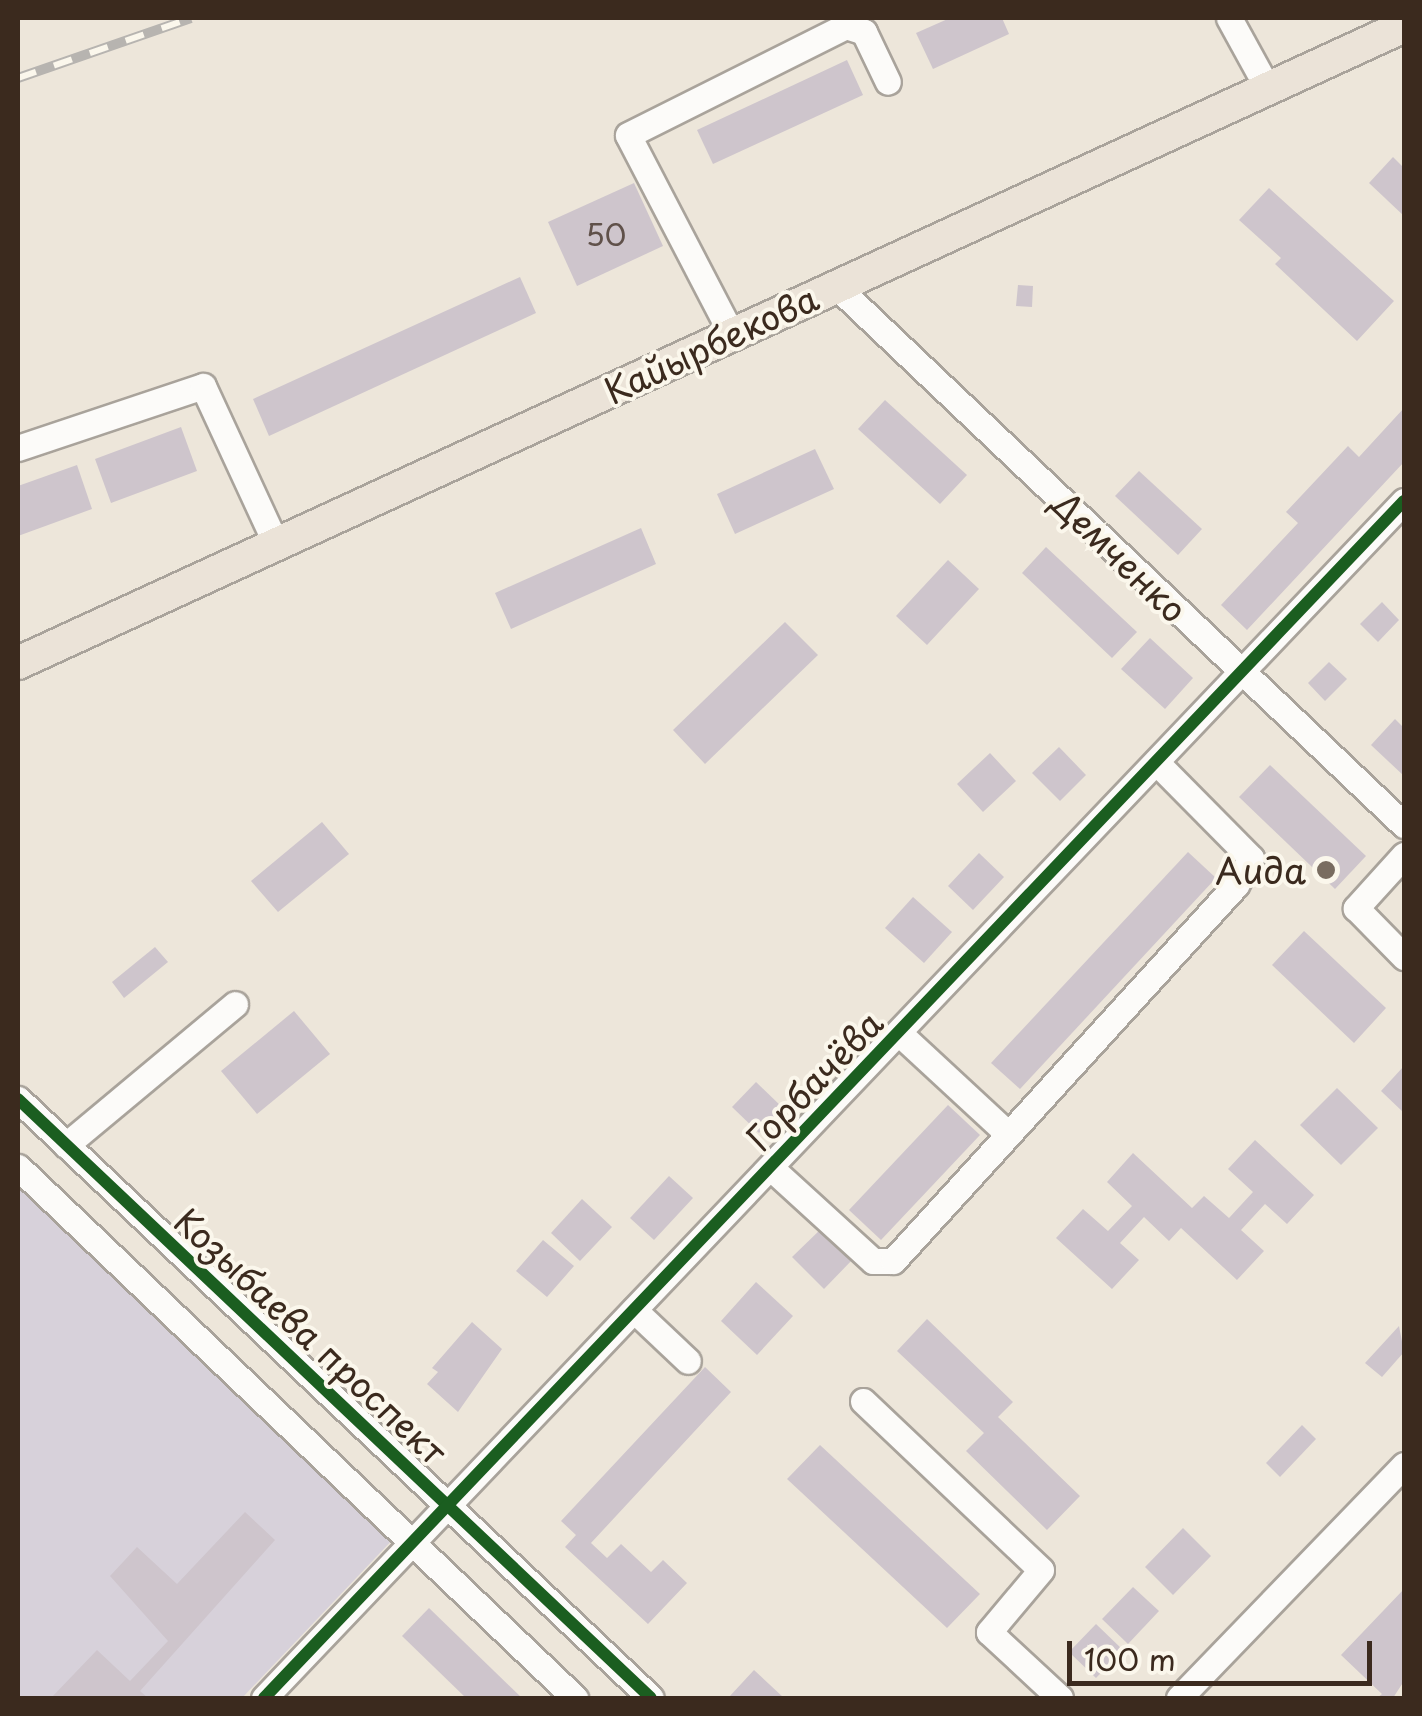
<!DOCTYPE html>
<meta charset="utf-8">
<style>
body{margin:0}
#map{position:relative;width:1422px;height:1716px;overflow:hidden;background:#ede6da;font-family:"Playpen Sans",sans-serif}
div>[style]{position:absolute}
.industrial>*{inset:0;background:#d7d1da}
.building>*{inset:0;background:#cec5cc}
.roads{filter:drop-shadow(2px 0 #a9a39b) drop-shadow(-2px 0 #a9a39b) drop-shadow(0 2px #a9a39b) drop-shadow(0 -2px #a9a39b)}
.minor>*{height:25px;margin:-12.5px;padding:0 12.5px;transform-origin:12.5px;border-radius:12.5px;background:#fcfbf9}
.major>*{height:32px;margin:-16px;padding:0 16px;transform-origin:16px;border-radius:16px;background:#ebe3d8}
.rail>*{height:10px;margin-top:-5px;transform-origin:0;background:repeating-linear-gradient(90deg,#fbf7ec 0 19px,#b7b4b0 0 38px);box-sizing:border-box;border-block:2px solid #b7b4b0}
.cycleway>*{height:12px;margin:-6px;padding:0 6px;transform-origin:6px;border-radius:6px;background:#1b5e20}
.dots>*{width:28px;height:28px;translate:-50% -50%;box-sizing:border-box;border:5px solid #fbf7ec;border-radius:50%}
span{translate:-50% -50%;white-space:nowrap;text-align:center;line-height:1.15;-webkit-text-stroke:8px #fbf7ec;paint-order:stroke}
.number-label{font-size:30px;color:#60514a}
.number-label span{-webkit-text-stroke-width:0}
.street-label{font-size:35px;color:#3b2a1e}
.poi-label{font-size:35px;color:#3b2a1e}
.right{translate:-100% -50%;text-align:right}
.frame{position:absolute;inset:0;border:20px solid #3b2a1e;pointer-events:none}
.scale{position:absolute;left:1067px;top:1641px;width:305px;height:45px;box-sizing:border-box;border:5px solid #3b2a1e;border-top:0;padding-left:12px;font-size:30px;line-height:35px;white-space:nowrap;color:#3b2a1e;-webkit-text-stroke:8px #fbf7ec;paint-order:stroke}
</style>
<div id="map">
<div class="industrial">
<div style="clip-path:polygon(18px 1177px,397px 1535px,242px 1698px,18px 1698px)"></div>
</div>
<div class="building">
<div style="clip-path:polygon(950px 18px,1002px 18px,1009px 34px,933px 69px,916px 33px)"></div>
<div style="clip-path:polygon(847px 60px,863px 95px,713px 164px,697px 130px)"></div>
<div style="clip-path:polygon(1393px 157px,1404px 168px,1404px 216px,1369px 183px)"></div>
<div style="clip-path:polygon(634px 183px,663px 246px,577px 286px,548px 222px)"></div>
<div style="clip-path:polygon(1269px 188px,1394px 301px,1357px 341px,1275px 264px,1281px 258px,1239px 220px)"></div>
<div style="clip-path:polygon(520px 277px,536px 313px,269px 436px,253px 399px)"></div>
<div style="clip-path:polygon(1018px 285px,1033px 286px,1032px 307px,1016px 306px)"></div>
<div style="clip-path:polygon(885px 400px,967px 475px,940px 504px,858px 429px)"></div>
<div style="clip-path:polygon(1404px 408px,1404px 462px,1247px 630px,1221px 605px,1298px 523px,1286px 512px,1348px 446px,1359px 457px)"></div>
<div style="clip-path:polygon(181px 427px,197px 471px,111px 503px,95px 459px)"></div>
<div style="clip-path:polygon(815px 449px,834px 489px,735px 534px,717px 494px)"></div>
<div style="clip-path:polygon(77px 465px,92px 509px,18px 536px,18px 486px)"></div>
<div style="clip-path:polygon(1139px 471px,1202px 529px,1178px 555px,1115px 496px)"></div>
<div style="clip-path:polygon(641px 528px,656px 564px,511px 629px,495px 593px)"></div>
<div style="clip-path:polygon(1046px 547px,1137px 632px,1112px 658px,1022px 573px)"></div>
<div style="clip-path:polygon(948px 560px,979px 589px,927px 645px,896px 616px)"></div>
<div style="clip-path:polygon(1382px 602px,1399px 620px,1378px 642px,1360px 624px)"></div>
<div style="clip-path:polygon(785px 622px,818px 655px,705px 764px,673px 730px)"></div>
<div style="clip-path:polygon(1150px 638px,1193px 678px,1165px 709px,1121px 669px)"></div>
<div style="clip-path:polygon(1329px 662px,1347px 679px,1325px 701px,1308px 683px)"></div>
<div style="clip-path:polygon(1395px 719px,1404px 728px,1404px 776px,1371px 745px)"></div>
<div style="clip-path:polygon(1059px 747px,1086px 775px,1060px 801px,1032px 773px)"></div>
<div style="clip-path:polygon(990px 753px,1016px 781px,983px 812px,957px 784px)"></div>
<div style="clip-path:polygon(1270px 765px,1366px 856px,1335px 889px,1239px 797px)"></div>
<div style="clip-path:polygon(322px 822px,349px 854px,278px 912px,251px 881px)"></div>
<div style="clip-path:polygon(1188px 852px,1216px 878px,1020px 1089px,991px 1063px)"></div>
<div style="clip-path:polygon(979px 853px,1004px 877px,973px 910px,948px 886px)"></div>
<div style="clip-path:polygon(913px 897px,952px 932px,924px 963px,885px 928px)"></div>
<div style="clip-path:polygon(1304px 931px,1386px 1008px,1354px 1043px,1272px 965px)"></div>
<div style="clip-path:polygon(155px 947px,168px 962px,124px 998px,112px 982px)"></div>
<div style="clip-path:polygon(294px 1011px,330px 1054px,257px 1114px,221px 1071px)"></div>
<div style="clip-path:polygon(1404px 1066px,1404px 1113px,1381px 1091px)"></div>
<div style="clip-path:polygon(756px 1082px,783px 1108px,759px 1133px,732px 1107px)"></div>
<div style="clip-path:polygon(1337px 1088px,1378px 1128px,1341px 1165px,1300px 1125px)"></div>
<div style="clip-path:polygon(948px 1105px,980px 1135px,881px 1240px,849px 1210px)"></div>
<div style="clip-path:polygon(1255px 1140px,1314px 1195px,1287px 1224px,1265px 1204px,1241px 1230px,1264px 1251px,1237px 1280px,1181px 1228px,1169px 1241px,1144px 1217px,1120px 1243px,1139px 1260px,1112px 1289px,1056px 1238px,1083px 1209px,1108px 1231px,1132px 1206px,1107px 1182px,1133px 1153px,1192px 1208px,1204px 1196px,1229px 1218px,1253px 1192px,1228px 1169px)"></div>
<div style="clip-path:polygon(669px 1176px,693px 1198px,654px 1240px,630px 1218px)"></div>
<div style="clip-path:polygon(582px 1199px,612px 1227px,580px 1261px,551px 1233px)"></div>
<div style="clip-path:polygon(823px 1227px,854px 1258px,824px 1289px,792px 1257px)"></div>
<div style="clip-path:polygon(543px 1240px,574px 1266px,547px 1297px,516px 1271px)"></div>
<div style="clip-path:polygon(756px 1282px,793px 1316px,757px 1355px,721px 1321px)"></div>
<div style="clip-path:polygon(927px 1319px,1013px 1402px,998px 1417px,1080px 1496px,1047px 1530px,966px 1451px,984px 1433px,897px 1351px)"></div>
<div style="clip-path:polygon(472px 1322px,502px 1349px,458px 1412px,427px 1384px,438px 1372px,432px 1368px)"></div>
<div style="clip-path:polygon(1399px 1326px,1404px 1352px,1382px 1377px,1365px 1363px)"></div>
<div style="clip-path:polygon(705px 1367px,731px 1392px,591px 1543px,607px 1558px,621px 1544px,651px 1572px,663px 1560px,687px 1583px,648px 1624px,565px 1547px,576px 1535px,561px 1521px)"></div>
<div style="clip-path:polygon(1302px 1425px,1316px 1439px,1280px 1477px,1266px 1463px)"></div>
<div style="clip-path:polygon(820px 1445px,980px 1594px,947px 1628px,787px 1479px)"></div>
<div style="clip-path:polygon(245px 1512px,275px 1540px,140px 1691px,148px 1698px,51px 1698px,97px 1650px,130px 1681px,168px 1641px,110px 1576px,137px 1547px,177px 1584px)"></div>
<div style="clip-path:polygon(1183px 1528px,1211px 1556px,1173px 1595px,1145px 1567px)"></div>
<div style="clip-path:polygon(1133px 1587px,1159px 1611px,1128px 1644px,1102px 1619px)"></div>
<div style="clip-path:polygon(1404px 1589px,1404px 1681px,1393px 1698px,1377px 1698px,1382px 1694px,1341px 1655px)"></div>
<div style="clip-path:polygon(429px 1608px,522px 1698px,466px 1698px,402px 1636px)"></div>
<div style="clip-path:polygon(1096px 1624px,1123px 1650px,1096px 1678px,1069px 1652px)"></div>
<div style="clip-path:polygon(754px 1670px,784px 1698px,729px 1697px)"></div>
</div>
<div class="roads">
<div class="minor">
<div style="left:1229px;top:18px;width:81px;rotate:61.2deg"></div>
<div style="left:837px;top:287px;width:782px;rotate:43.5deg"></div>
<div style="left:732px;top:335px;width:225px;rotate:-117.5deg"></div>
<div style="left:628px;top:135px;width:244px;rotate:-26.6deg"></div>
<div style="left:846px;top:26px;width:19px;rotate:18deg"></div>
<div style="left:864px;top:32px;width:55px;rotate:64.4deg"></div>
<div style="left:18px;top:448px;width:195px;rotate:-18.5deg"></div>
<div style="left:203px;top:386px;width:174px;rotate:65.2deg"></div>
<div style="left:1404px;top:855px;width:72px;rotate:132.2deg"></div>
<div style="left:1356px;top:908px;width:69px;rotate:45.6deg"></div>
<div style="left:900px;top:1034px;width:146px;rotate:42.8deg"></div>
<div style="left:18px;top:1099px;width:871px;rotate:43.42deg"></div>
<div style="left:66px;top:1145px;width:220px;rotate:-39.8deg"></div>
<div style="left:18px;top:1167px;width:770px;rotate:43.63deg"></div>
<div style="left:771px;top:1168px;width:138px;rotate:42.4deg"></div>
<div style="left:873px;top:1261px;width:20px"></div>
<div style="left:893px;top:1261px;width:509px;rotate:-47.63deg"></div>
<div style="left:1236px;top:885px;width:31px;rotate:-61deg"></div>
<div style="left:1251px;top:858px;width:135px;rotate:-134.7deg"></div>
<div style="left:634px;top:1310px;width:74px;rotate:43.4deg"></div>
<div style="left:863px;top:1401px;width:245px;rotate:43.5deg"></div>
<div style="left:1041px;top:1570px;width:81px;rotate:130deg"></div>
<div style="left:989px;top:1632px;width:97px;rotate:42.9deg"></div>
<div style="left:264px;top:1698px;width:1653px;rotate:-46.4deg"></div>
<div style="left:1179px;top:1698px;width:324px;rotate:-46deg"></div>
</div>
<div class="major">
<div style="left:18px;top:663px;width:1525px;rotate:-24.68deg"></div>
</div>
</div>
<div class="rail">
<div style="left:18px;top:78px;width:183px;rotate:-19.1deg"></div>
</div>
<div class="cycleway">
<div style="left:18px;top:1099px;width:871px;rotate:43.42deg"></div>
<div style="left:264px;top:1698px;width:1653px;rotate:-46.4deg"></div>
</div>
<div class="dots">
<div style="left:1326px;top:870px;background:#796c60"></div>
</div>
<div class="number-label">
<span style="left:606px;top:234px">50</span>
</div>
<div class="street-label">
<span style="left:711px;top:344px;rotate:-25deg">Кайырбекова</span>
<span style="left:1120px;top:556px;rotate:44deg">Демченко</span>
<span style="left:814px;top:1080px;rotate:-46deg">Горбачёва</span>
<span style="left:311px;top:1336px;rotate:43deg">Козыбаева проспект</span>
</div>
<div class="poi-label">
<span class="right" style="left:1306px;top:870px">Аида</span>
</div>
<div class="frame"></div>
<div class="scale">100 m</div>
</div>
